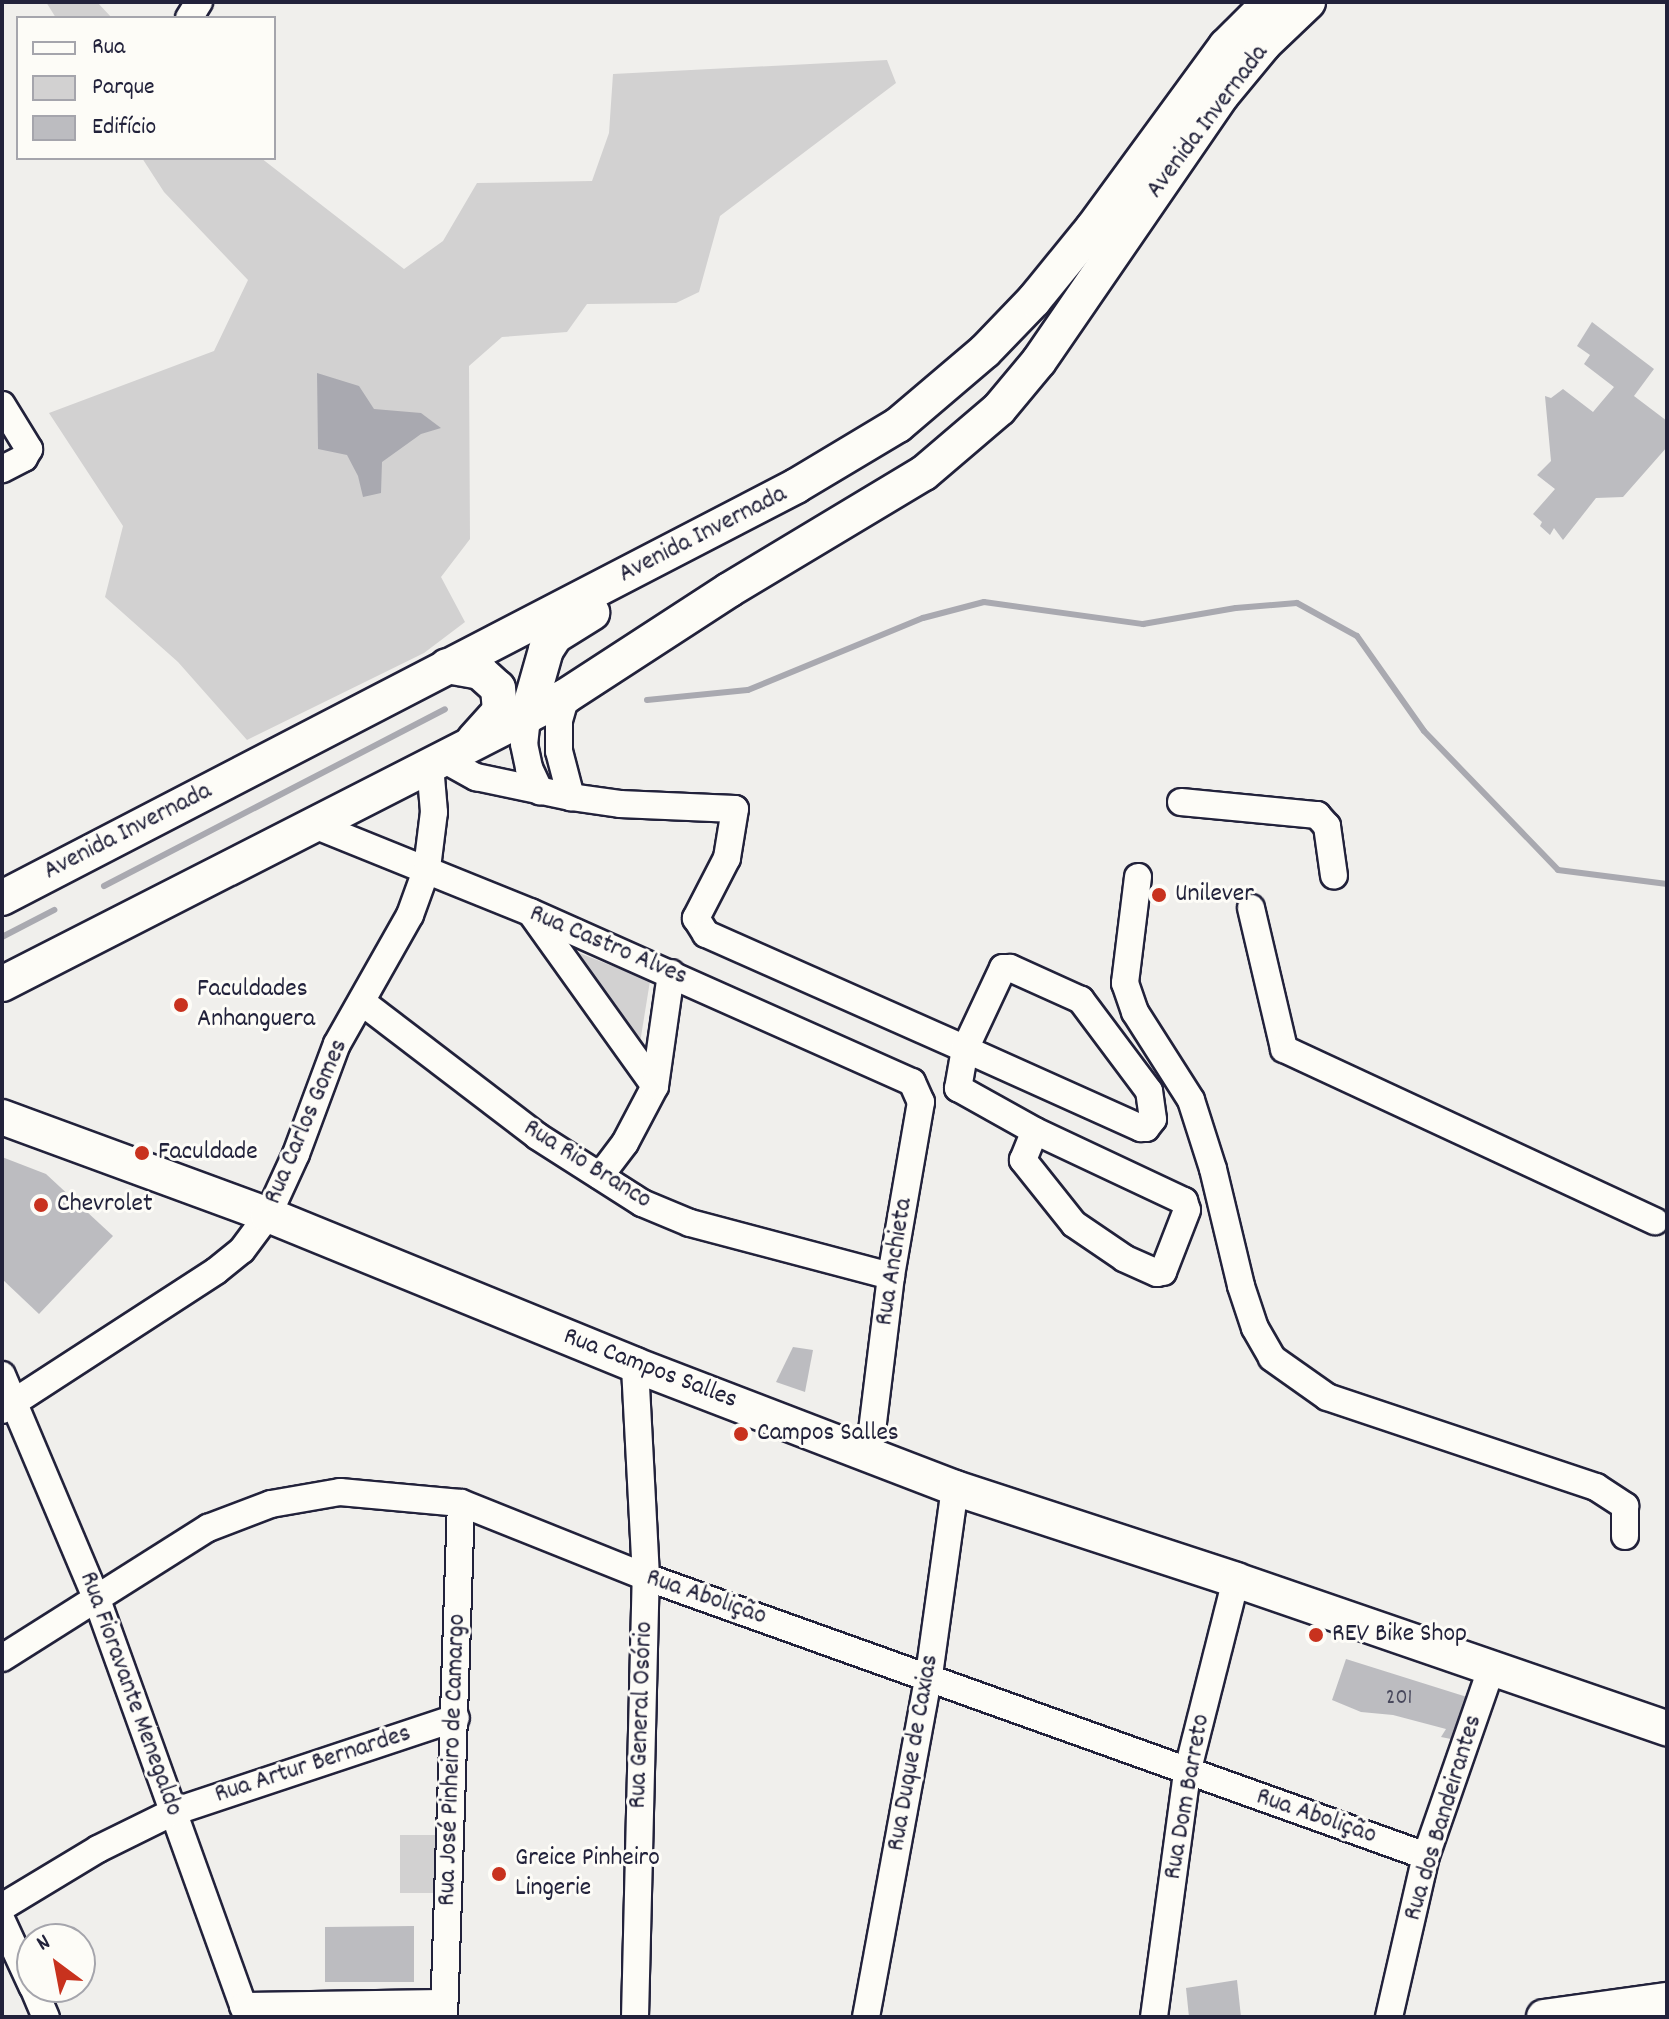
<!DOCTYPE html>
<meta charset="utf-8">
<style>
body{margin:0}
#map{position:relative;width:1669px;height:2019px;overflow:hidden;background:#f0efec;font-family:Dekko,sans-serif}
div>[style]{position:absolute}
.green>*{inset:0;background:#d2d1d1}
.water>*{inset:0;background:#a9a9b0}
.stream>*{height:6px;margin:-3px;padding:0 3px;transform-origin:3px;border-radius:3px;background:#a9a9b0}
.building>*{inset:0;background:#bcbcc0}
.roads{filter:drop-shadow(2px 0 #22223b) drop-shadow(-2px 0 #22223b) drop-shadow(0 2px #22223b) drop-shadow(0 -2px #22223b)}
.minor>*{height:26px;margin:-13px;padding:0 13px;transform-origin:13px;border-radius:13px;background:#fdfcf7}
.major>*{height:34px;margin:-17px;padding:0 17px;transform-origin:17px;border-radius:17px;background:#fdfcf7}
.dots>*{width:22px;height:22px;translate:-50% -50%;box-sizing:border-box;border:4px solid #fdfcf7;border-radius:50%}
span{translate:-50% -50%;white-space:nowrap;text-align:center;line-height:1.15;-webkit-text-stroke:6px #fdfcf7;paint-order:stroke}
.number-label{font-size:22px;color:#48485c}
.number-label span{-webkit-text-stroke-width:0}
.street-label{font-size:26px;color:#22223b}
.poi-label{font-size:26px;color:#22223b}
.left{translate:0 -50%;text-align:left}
.frame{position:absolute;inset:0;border:4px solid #22223b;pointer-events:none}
.legend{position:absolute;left:16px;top:16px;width:260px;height:144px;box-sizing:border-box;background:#fdfcf7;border:2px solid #a5a5ac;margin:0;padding:10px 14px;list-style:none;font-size:24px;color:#22223b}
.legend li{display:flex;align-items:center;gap:16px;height:40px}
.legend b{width:40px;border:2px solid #a5a5ac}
.north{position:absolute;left:16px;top:1923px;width:80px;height:80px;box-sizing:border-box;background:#fdfcf7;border:2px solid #a5a5ac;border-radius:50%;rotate:328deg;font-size:22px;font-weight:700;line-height:32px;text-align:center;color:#22223b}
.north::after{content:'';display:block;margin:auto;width:28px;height:36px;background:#c8321e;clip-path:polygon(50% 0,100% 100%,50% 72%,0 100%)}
</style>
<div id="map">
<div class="green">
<div style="clip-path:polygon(46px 2px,97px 2px,112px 18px,56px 18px)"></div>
<div style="clip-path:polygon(887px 60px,896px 83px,720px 216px,699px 292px,676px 303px,587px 304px,567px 332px,502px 337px,469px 366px,470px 539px,441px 577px,465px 622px,424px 653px,247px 740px,178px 662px,105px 597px,123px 526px,49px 413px,214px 351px,248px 280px,164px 192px,142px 158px,261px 158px,404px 269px,443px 241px,477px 183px,592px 181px,609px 133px,613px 74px)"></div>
<div style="clip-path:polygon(577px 952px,650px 981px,639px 1049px)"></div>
<div style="clip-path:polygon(400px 1835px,436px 1835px,437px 1893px,400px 1893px)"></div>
</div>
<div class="water">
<div style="clip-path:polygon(317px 373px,359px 386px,374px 409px,421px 413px,441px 428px,421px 434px,382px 462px,381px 493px,363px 497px,358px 476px,347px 455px,318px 449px)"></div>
</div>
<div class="stream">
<div style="left:647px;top:700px;width:101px;rotate:-5.7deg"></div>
<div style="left:748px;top:690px;width:189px;rotate:-22.4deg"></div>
<div style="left:923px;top:618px;width:63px;rotate:-14.7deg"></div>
<div style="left:984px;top:602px;width:161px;rotate:7.9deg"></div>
<div style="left:1143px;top:624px;width:94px;rotate:-9.8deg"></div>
<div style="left:1236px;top:608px;width:61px;rotate:-4.7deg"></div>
<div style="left:1297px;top:603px;width:68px;rotate:28.8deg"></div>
<div style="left:1357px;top:636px;width:116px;rotate:54.8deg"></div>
<div style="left:1424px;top:731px;width:193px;rotate:46deg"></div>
<div style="left:1558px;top:870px;width:110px;rotate:7.3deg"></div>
<div style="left:104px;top:886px;width:384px;rotate:-27.4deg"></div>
<div style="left:2px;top:937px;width:59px;rotate:-27.4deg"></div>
</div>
<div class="building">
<div style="clip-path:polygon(1592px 322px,1654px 369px,1634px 396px,1667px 421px,1667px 447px,1623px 497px,1596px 498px,1563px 540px,1554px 528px,1550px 535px,1540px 526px,1542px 522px,1533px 514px,1555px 489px,1537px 475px,1551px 461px,1545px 396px,1551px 398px,1563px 389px,1593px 412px,1614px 387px,1584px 364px,1590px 355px,1577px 346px)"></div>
<div style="clip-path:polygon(2px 1157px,46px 1174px,113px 1236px,39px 1314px,2px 1279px)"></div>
<div style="clip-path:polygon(793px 1347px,813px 1350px,805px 1392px,776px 1382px)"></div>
<div style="clip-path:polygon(1346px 1659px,1467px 1697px,1451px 1739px,1441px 1737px,1446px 1729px,1393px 1715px,1361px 1712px,1332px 1700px)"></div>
<div style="clip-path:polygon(414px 1926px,414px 1982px,325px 1982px,325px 1927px)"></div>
<div style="clip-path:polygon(1237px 1980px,1241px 2017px,1189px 2017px,1186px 1988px)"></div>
</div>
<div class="roads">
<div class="minor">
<div style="left:189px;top:18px;width:19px;rotate:-58deg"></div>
<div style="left:2px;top:405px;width:52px;rotate:58.5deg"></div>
<div style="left:29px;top:449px;width:10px;rotate:119deg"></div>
<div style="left:24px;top:458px;width:25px;rotate:153deg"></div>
<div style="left:566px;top:696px;width:26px;rotate:106deg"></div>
<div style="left:559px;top:721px;width:30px;rotate:90deg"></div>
<div style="left:559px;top:751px;width:48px;rotate:75.4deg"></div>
<div style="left:527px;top:717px;width:27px;rotate:96deg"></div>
<div style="left:524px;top:744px;width:25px;rotate:78deg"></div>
<div style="left:529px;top:768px;width:26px;rotate:65deg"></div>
<div style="left:443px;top:759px;width:38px;rotate:29deg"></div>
<div style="left:476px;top:777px;width:97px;rotate:11.9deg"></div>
<div style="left:571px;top:797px;width:49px;rotate:8.1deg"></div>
<div style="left:620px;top:804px;width:115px;rotate:2.5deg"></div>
<div style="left:735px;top:809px;width:50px;rotate:99.3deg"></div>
<div style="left:727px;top:858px;width:68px;rotate:117.3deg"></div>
<div style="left:696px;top:918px;width:19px;rotate:58deg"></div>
<div style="left:706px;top:934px;width:283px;rotate:23.9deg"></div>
<div style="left:965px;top:1049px;width:193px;rotate:24.2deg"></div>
<div style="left:1141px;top:1128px;width:5px"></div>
<div style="left:1146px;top:1128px;width:11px;rotate:-52deg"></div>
<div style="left:1153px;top:1119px;width:28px;rotate:-98deg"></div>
<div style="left:1149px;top:1091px;width:114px;rotate:-126.8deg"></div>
<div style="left:1081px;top:1000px;width:78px;rotate:-155.7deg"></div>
<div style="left:1010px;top:968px;width:7px;rotate:180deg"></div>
<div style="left:1003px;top:968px;width:89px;rotate:115.1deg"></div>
<div style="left:965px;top:1049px;width:40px;rotate:100deg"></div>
<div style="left:958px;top:1088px;width:88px;rotate:29.2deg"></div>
<div style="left:1035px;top:1131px;width:165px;rotate:25.2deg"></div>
<div style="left:1184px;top:1201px;width:9px;rotate:72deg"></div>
<div style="left:1187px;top:1210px;width:66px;rotate:111.2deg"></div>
<div style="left:1163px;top:1272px;width:6px;rotate:171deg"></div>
<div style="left:1157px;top:1273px;width:36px;rotate:-156deg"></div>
<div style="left:1124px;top:1258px;width:60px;rotate:-145.8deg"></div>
<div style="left:1074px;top:1224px;width:82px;rotate:-128.6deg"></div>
<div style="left:1023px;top:1160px;width:31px;rotate:-68deg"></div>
<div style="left:1181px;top:802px;width:137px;rotate:5.5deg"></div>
<div style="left:1317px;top:815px;width:15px;rotate:48deg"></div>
<div style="left:1327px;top:826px;width:50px;rotate:82deg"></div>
<div style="left:312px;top:824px;width:235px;rotate:22deg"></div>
<div style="left:530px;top:912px;width:418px;rotate:24deg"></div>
<div style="left:912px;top:1082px;width:22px;rotate:66deg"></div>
<div style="left:921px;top:1102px;width:177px;rotate:99.8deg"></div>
<div style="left:891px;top:1276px;width:181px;rotate:97deg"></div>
<div style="left:1138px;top:877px;width:107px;rotate:97deg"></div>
<div style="left:1125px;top:983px;width:31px;rotate:71deg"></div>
<div style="left:1135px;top:1012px;width:104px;rotate:57.5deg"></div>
<div style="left:1191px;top:1100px;width:72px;rotate:72.3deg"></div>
<div style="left:1213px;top:1169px;width:120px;rotate:76.5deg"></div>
<div style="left:1241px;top:1286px;width:44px;rotate:71.6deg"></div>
<div style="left:1255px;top:1328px;width:34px;rotate:60deg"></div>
<div style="left:1272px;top:1358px;width:67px;rotate:35.3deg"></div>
<div style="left:1327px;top:1397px;width:284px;rotate:18.5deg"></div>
<div style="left:1596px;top:1487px;width:35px;rotate:33deg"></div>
<div style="left:1625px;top:1506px;width:30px;rotate:90deg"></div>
<div style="left:1251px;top:908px;width:145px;rotate:76.8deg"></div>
<div style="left:1284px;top:1049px;width:409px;rotate:24.9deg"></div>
<div style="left:531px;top:913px;width:213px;rotate:54.4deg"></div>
<div style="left:362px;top:1002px;width:220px;rotate:37.4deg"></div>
<div style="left:537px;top:1136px;width:125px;rotate:32.5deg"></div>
<div style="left:642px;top:1203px;width:52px;rotate:22.6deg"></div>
<div style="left:690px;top:1223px;width:208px;rotate:14.8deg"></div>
<div style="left:600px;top:1176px;width:41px;rotate:-52.9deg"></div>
<div style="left:625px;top:1143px;width:64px;rotate:-62.2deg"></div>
<div style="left:655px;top:1086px;width:114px;rotate:-81.9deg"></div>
<div style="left:2px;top:1375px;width:241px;rotate:67.1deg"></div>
<div style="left:96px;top:1597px;width:446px;rotate:70.2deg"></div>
<div style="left:2px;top:1410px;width:255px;rotate:-33deg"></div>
<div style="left:216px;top:1271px;width:33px;rotate:-39deg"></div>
<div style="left:242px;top:1250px;width:44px;rotate:-53.4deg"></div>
<div style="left:268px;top:1215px;width:67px;rotate:-65.3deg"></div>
<div style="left:296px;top:1154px;width:117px;rotate:-69.6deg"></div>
<div style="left:337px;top:1044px;width:148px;rotate:-60.5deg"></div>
<div style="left:410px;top:915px;width:50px;rotate:-70.1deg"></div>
<div style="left:427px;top:868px;width:56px;rotate:-82.9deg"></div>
<div style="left:434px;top:812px;width:47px;rotate:-94.9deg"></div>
<div style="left:2px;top:1658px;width:244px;rotate:-32.3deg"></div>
<div style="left:208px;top:1528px;width:67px;rotate:-20.9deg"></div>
<div style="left:271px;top:1504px;width:70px;rotate:-9.9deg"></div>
<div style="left:340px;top:1492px;width:121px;rotate:5.2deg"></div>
<div style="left:461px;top:1503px;width:199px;rotate:21.8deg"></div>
<div style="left:646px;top:1577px;width:828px;rotate:19.68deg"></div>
<div style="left:2px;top:1907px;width:112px;rotate:-31.1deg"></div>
<div style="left:98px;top:1849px;width:84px;rotate:-26.3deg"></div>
<div style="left:173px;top:1812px;width:298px;rotate:-18.4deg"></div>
<div style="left:2px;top:1921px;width:72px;rotate:65.2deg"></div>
<div style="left:33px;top:1987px;width:33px;rotate:67deg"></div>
<div style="left:243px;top:2006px;width:201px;rotate:-0.9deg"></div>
<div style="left:444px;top:2017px;width:514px;rotate:-88.11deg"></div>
<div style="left:635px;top:2017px;width:440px;rotate:-88.6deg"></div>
<div style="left:646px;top:1577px;width:212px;rotate:-93deg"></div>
<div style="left:866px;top:2017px;width:348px;rotate:-79.6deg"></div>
<div style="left:929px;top:1675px;width:189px;rotate:-82.1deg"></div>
<div style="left:1154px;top:2017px;width:246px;rotate:-82.3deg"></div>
<div style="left:1187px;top:1773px;width:199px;rotate:-75.8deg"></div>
<div style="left:1389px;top:2017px;width:165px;rotate:-77.1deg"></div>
<div style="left:1426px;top:1856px;width:201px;rotate:-70.8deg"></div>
</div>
<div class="major">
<div style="left:447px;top:666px;width:34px;rotate:10deg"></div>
<div style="left:480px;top:672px;width:24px;rotate:42deg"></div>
<div style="left:498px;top:688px;width:23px;rotate:85deg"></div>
<div style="left:500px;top:711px;width:39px;rotate:132deg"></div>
<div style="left:527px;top:717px;width:70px;rotate:-74.2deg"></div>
<div style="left:546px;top:650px;width:17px;rotate:-57deg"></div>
<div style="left:555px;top:636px;width:44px;rotate:-31.9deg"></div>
<div style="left:2px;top:898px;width:895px;rotate:-27.42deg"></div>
<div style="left:796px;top:486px;width:119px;rotate:-30.9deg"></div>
<div style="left:898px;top:425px;width:114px;rotate:-40.4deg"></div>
<div style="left:985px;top:351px;width:71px;rotate:-46.1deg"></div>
<div style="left:1034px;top:300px;width:92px;rotate:-50.8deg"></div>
<div style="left:1092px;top:229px;width:227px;rotate:-53.8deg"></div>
<div style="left:1226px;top:46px;width:62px;rotate:-45deg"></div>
<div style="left:2px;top:984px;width:633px;rotate:-27.05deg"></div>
<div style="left:566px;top:696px;width:194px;rotate:-33deg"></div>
<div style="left:729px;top:590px;width:227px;rotate:-31deg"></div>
<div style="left:924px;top:473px;width:99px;rotate:-40.5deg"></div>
<div style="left:999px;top:409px;width:62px;rotate:-50.2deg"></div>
<div style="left:1039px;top:361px;width:323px;rotate:-55.5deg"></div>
<div style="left:1222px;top:95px;width:66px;rotate:-50.5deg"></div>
<div style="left:1264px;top:44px;width:61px;rotate:-43.7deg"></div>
<div style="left:2px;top:1117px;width:283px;rotate:20.2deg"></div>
<div style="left:268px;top:1215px;width:396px;rotate:22.2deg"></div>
<div style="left:635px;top:1365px;width:343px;rotate:21deg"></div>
<div style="left:955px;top:1488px;width:296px;rotate:18.1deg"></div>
<div style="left:1236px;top:1580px;width:456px;rotate:19deg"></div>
<div style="left:1544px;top:2017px;width:124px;rotate:-7.9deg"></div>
</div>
</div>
<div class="dots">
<div style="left:1159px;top:895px;background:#c8321e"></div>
<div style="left:181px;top:1005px;background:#c8321e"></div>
<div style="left:142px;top:1153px;background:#c8321e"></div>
<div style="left:41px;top:1205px;background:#c8321e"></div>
<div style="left:741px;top:1434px;background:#c8321e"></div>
<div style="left:1316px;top:1635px;background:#c8321e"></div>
<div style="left:499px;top:1874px;background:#c8321e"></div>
</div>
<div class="number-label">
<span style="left:1399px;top:1699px">201</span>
</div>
<div class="street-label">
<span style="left:1208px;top:122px;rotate:-53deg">Avenida Invernada</span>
<span style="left:703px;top:535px;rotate:-27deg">Avenida Invernada</span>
<span style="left:128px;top:832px;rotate:-27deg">Avenida Invernada</span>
<span style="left:608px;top:946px;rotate:23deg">Rua Castro Alves</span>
<span style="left:307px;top:1122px;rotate:-67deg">Rua Carlos Gomes</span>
<span style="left:587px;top:1165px;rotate:32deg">Rua Rio Branco</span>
<span style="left:895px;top:1262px;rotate:-81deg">Rua Anchieta</span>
<span style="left:650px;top:1369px;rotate:21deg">Rua Campos Salles</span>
<span style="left:706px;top:1598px;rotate:19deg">Rua Abolição</span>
<span style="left:130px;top:1694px;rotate:70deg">Rua Fioravante Menegaldo</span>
<span style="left:642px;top:1715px;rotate:-88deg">Rua General Osório</span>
<span style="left:914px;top:1753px;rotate:-80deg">Rua Duque de Caxias</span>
<span style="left:453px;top:1760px;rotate:-88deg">Rua José Pinheiro de Camargo</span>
<span style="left:313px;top:1765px;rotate:-18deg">Rua Artur Bernardes</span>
<span style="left:1188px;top:1797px;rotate:-80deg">Rua Dom Barreto</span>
<span style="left:1316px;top:1817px;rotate:19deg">Rua Abolição</span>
<span style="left:1444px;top:1818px;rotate:-73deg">Rua dos Bandeirantes</span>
</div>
<div class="poi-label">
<span class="left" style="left:1175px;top:895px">Unilever</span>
<span class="left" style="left:197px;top:1005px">Faculdades<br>Anhanguera</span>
<span class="left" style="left:158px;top:1153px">Faculdade</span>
<span class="left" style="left:57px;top:1205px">Chevrolet</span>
<span class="left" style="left:757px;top:1434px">Campos Salles</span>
<span class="left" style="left:1332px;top:1635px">REV Bike Shop</span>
<span class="left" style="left:515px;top:1874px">Greice Pinheiro<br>Lingerie</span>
</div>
<div class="frame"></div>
<ul class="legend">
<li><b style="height:10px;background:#fdfcf7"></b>Rua</li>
<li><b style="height:22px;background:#d2d1d1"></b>Parque</li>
<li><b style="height:22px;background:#bcbcc0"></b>Edifício</li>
</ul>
<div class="north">N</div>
</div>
